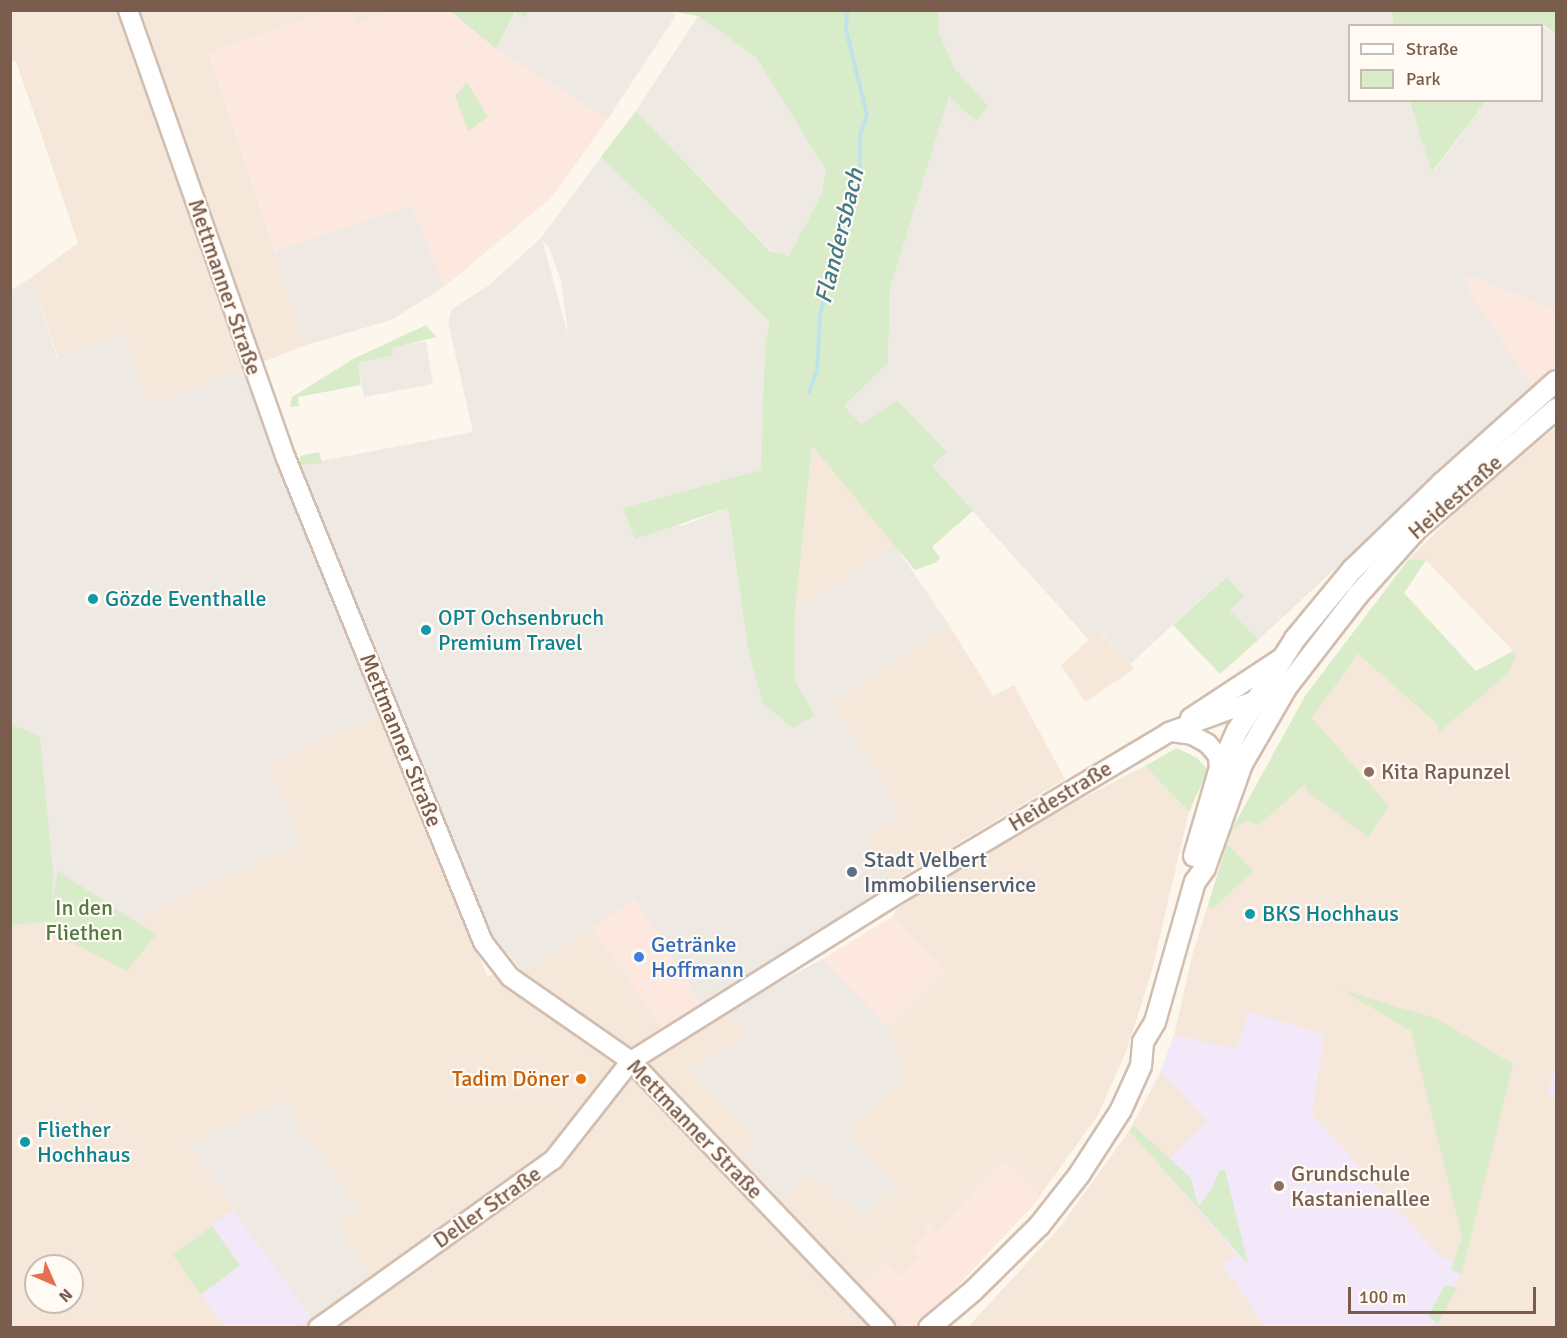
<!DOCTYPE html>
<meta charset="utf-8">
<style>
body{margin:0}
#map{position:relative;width:1567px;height:1338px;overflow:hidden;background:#fdf6ec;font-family:Signika,sans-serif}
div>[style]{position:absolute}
.residential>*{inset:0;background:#f5e8da}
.commercial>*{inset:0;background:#fde8e0}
.industrial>*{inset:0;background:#efe9e4}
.education>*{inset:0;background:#f3e8fa}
.green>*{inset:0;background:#d8ecc9}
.stream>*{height:4px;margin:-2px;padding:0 2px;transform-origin:2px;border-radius:2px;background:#bfe3e8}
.roads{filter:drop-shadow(2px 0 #d1beb0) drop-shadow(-2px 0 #d1beb0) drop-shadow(0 2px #d1beb0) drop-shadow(0 -2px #d1beb0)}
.tertiary>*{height:18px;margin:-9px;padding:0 9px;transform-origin:9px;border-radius:9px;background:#fff}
.secondary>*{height:20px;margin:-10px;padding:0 10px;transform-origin:10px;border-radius:10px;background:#fff}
.dots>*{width:16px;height:16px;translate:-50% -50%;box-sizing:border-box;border:3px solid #fffaf3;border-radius:50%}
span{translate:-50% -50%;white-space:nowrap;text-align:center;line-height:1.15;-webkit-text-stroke:4.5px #fffaf3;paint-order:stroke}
.street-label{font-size:22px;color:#7a5c4d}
.culture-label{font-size:22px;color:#0d838f}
.left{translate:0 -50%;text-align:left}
.education-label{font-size:22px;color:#785e54}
.service-label{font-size:22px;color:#4e5e75}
.park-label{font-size:22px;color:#537a41}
.shop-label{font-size:22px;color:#366cbe}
.food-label{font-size:22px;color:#c56008}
.right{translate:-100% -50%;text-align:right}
.water-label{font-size:24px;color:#437c86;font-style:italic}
.frame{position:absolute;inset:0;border:12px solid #7a5c4d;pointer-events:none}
.legend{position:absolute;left:1348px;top:24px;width:195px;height:78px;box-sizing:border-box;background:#fffaf3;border:2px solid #cabbb1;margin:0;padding:8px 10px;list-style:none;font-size:18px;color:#7a5c4d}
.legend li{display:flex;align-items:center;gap:12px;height:30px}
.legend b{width:30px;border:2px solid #cabbb1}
.north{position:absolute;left:24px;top:1254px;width:60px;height:60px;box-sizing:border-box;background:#fffaf3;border:2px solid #cabbb1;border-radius:50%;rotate:135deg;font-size:16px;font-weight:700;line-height:24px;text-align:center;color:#7a5c4d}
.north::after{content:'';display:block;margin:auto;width:21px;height:27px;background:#e76f51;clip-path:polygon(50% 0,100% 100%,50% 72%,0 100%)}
.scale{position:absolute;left:1348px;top:1287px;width:188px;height:27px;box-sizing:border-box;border:3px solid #7a5c4d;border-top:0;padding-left:8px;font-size:18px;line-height:21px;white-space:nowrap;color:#7a5c4d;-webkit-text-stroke:4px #fffaf3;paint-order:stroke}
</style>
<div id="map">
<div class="residential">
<div style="clip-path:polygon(10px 11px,326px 11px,209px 53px,306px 345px,151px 406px,58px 358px,32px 277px,78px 243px,16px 61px,11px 62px)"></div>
<div style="clip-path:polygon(350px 11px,387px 11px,359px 25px)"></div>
<div style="clip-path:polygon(1556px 427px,1556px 1327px,967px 1328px,1060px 1227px,1129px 1131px,1161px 1071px,1174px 1036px,1192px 956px,1231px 831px,1246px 821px,1293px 743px,1358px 654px,1436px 723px,1439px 732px,1508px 674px,1517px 655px,1425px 559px,1408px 560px,1461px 507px)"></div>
<div style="clip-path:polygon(812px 445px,894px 544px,795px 613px)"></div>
<div style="clip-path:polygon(949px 625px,993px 696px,1014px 685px,1065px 779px,893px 882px,864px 839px,833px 704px)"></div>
<div style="clip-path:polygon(1099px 631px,1134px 669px,1085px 702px,1061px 665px)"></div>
<div style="clip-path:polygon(evenodd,382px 713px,487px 976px,521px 970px,546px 959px,592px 927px,665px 1031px,728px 1009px,748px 1033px,692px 1070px,758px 1140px,741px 1157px,783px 1200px,811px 1173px,864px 1219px,898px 1187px,846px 1131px,904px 1076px,888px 1026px,944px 972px,893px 916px,896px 910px,928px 886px,1021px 830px,1145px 766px,1189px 812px,1151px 974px,1126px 1052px,1098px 1115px,1034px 1204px,919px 1327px,11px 1328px,11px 925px,52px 922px,122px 956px,147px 911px,302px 843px,267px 764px,382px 713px,36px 1266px,72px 1266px,72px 1302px,36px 1302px,36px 1266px)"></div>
</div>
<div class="commercial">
<div style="clip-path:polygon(326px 11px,350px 11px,359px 25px,387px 11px,450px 11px,496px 49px,608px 119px,551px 198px,444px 287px,412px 205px,275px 251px,209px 53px)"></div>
<div style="clip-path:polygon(1465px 274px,1556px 310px,1556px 365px,1532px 387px,1469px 291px)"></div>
<div style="clip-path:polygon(635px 899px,702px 1006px,665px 1031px,592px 927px)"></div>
<div style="clip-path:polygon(893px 916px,944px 972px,888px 1026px,823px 959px)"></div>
<div style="clip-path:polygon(1004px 1160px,1041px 1196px,919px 1327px,906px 1327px,863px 1285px,886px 1262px,900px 1277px,919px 1257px,911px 1248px,927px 1233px,922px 1228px,928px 1222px,937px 1231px)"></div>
</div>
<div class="industrial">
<div style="clip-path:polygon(529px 10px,668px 10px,676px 15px,608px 119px,496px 49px,516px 12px,525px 17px)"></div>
<div style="clip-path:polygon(938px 11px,1391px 11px,1394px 25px,1350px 26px,1350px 100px,1409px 101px,1433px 172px,1486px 101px,1542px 100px,1542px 27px,1556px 34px,1556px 310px,1465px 274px,1469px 291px,1532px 387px,1258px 640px,1230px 610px,1225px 577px,1130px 664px,1100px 631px,1089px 640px,932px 466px,947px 452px,897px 400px,861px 425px,844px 406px,888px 363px,890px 289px,949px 95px,987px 106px,955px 69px,940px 35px)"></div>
<div style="clip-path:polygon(698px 16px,756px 57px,826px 169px,821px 195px,789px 256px,771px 251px,636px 111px)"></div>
<div style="clip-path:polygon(evenodd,601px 157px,770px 322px,765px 344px,762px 470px,623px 508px,682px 526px,728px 508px,748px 650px,815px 715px,795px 680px,795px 613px,894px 544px,949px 625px,833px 704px,901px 813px,864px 839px,893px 882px,702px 1006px,635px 899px,541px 962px,521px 970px,490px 931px,300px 465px,473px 432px,448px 322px,452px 309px,488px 286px,541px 238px,601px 157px,542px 240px,549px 247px,561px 281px,568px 334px,542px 240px)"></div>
<div style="clip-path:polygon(412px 205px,444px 287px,391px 320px,306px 345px,275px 251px)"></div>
<div style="clip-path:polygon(32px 277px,57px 358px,122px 334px,151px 405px,244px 369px,382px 713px,268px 764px,302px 843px,147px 911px,122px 957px,52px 922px,40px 737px,11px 724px,10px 291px)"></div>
<div style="clip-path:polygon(426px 341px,433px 384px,364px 397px,358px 363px,393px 355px,392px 348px)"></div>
<div style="clip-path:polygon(823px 959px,888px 1026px,904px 1076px,847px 1131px,898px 1187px,864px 1219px,811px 1174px,783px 1200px,740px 1157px,758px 1140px,692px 1070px,748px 1033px,728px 1009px)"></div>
<div style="clip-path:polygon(285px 1099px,301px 1130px,359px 1208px,336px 1224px,370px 1275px,311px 1317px,188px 1144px)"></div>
</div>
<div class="education">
<div style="clip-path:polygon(1248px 1012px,1324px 1034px,1312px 1114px,1440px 1256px,1464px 1266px,1438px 1327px,1265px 1327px,1223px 1265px,1237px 1255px,1161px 1166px,1207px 1121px,1161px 1071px,1174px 1035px,1237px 1049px)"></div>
<div style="clip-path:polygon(1556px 1067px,1556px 1098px,1547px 1094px)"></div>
<div style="clip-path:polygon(233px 1210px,311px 1317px,297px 1327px,225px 1327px,173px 1255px)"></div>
</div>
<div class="green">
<div style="clip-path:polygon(450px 11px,529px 11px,525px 17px,515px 12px,496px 49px)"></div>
<div style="clip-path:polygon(668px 11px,938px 11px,940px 35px,955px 69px,988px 106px,976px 121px,949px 96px,890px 289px,888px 363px,844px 406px,861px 424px,897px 400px,947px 452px,932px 466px,973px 511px,932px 547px,940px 558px,935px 563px,915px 570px,812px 446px,795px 613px,795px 680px,815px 715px,793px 728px,763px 703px,748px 650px,728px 508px,635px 539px,623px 508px,761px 470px,765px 344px,770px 322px,601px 157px,636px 111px,770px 251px,789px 256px,821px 195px,826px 170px,756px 57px,698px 16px)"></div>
<div style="clip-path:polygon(1391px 11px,1556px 11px,1556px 34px,1543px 25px,1394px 25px)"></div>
<div style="clip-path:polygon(467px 82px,488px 117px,468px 131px,455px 96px)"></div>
<div style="clip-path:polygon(1409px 100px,1486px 100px,1486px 101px,1432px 172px)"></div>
<div style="clip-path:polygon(426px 325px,436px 337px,393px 348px,393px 355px,358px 363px,361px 385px,298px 397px,299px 406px,290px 407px,292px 397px,353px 359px)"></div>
<div style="clip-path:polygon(319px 452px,322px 463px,300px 465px,300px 456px)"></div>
<div style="clip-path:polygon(evenodd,1425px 559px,1517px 655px,1508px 674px,1439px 732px,1436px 723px,1358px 654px,1312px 718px,1389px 806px,1368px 837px,1307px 791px,1305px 784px,1259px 825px,1246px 821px,1231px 831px,1305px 696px,1408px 560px,1425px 559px,1426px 560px,1513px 651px,1476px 671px,1404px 593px,1426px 560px)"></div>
<div style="clip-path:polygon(1226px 577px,1244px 597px,1230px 610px,1258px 640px,1220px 674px,1173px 625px)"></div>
<div style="clip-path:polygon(11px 724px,40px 736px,53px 873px,52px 905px,58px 871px,156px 935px,127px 971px,49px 931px,50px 922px,11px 925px)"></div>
<div style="clip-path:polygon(1177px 748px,1197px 758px,1208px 770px,1189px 812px,1145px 766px)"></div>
<div style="clip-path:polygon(1227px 844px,1253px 871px,1212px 909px,1208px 905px)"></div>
<div style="clip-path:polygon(1342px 990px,1438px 1019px,1513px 1064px,1462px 1274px,1451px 1270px,1462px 1237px,1411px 1031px)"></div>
<div style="clip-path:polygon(1134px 1126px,1191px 1178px,1198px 1206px,1210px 1192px,1219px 1171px,1225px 1170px,1248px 1264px,1129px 1131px)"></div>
<div style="clip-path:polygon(212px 1226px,240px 1265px,201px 1295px,173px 1255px)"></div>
<div style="clip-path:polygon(1445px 1285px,1457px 1288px,1438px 1324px,1428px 1316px)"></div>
</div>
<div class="stream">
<div style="left:809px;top:392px;width:22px;rotate:-69deg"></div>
<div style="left:817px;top:371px;width:56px;rotate:-86.9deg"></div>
<div style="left:820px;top:315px;width:150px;rotate:-74.6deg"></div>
<div style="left:860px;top:170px;width:35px;rotate:-90deg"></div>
<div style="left:860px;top:135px;width:21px;rotate:-71deg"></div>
<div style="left:867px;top:115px;width:88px;rotate:-103.9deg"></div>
<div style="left:846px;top:30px;width:20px;rotate:-87deg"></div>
</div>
<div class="roads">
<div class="tertiary">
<div style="left:128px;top:10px;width:473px;rotate:70.6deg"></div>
<div style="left:285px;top:456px;width:525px;rotate:67.83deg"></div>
<div style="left:483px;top:942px;width:44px;rotate:52.4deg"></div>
<div style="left:510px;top:977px;width:147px;rotate:34.8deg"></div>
<div style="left:631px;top:1061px;width:369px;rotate:46.4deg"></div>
<div style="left:1190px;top:718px;width:111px;rotate:-33.3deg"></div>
<div style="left:1171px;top:732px;width:21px;rotate:8deg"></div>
<div style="left:1192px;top:735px;width:18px;rotate:29deg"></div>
<div style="left:1208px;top:744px;width:16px;rotate:50deg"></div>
<div style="left:1218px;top:756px;width:15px;rotate:86deg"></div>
<div style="left:318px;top:1328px;width:289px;rotate:-35.6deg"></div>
<div style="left:553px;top:1160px;width:126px;rotate:-51.8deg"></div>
<div style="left:631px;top:1061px;width:307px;rotate:-32.1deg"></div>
<div style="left:891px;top:898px;width:324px;rotate:-30.8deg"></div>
<div style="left:1169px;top:732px;width:99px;rotate:-20.1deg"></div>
</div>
<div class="secondary">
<div style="left:1194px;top:856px;width:89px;rotate:-73.6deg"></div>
<div style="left:1219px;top:771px;width:44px;rotate:-65.8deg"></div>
<div style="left:1237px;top:731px;width:109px;rotate:-57.8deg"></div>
<div style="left:1295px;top:639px;width:91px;rotate:-50.4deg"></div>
<div style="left:1353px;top:569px;width:124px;rotate:-44deg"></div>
<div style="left:1442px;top:483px;width:153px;rotate:-41.8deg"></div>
<div style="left:929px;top:1328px;width:57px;rotate:-40.1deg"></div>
<div style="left:973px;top:1291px;width:93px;rotate:-44.6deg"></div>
<div style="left:1039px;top:1226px;width:65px;rotate:-51.9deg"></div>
<div style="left:1079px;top:1175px;width:77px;rotate:-57.1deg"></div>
<div style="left:1121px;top:1110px;width:48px;rotate:-65.6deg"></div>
<div style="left:1141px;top:1066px;width:24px;rotate:-85deg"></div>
<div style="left:1143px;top:1042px;width:23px;rotate:-59deg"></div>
<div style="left:1155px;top:1022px;width:146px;rotate:-74.1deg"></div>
<div style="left:1195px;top:882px;width:17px;rotate:-54deg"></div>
<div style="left:1205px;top:868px;width:110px;rotate:-70.4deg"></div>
<div style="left:1242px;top:764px;width:88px;rotate:-59.9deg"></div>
<div style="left:1286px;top:688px;width:118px;rotate:-52.3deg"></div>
<div style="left:1358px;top:595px;width:89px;rotate:-48.2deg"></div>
<div style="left:1417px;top:529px;width:184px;rotate:-40.8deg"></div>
</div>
</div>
<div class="dots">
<div style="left:93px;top:599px;background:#0f9aa8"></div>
<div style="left:426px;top:630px;background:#0f9aa8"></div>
<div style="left:1369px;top:772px;background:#8d6e63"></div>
<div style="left:852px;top:872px;background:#5c6f8a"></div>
<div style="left:1250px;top:914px;background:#0f9aa8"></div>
<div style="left:639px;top:957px;background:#3f7fe0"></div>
<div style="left:581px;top:1079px;background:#e8710a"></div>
<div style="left:25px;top:1142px;background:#0f9aa8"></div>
<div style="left:1279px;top:1186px;background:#8d6e63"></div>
</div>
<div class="street-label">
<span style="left:225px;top:287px;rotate:71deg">Mettmanner Straße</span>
<span style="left:1455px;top:497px;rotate:-41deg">Heidestraße</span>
<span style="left:401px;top:740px;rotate:68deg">Mettmanner Straße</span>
<span style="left:1060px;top:796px;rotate:-31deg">Heidestraße</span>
<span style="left:695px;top:1129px;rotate:46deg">Mettmanner Straße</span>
<span style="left:487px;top:1207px;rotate:-35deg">Deller Straße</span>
</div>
<div class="culture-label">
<span class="left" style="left:105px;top:599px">Gözde Eventhalle</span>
<span class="left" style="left:438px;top:630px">OPT Ochsenbruch<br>Premium Travel</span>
<span class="left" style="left:1262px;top:914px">BKS Hochhaus</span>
<span class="left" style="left:37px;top:1142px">Fliether<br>Hochhaus</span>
</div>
<div class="education-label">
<span class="left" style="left:1381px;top:772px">Kita Rapunzel</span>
<span class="left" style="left:1291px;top:1186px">Grundschule<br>Kastanienallee</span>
</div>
<div class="service-label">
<span class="left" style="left:864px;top:872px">Stadt Velbert<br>Immobilienservice</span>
</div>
<div class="park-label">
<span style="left:84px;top:920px">In den<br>Fliethen</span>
</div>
<div class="shop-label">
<span class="left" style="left:651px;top:957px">Getränke<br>Hoffmann</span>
</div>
<div class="food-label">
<span class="right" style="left:569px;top:1079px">Tadim Döner</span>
</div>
<div class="water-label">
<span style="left:840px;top:236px;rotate:-76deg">Flandersbach</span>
</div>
<div class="frame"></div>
<ul class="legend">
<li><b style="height:8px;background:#fff"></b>Straße</li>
<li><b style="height:16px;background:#d8ecc9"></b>Park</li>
</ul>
<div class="north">N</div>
<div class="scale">100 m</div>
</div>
